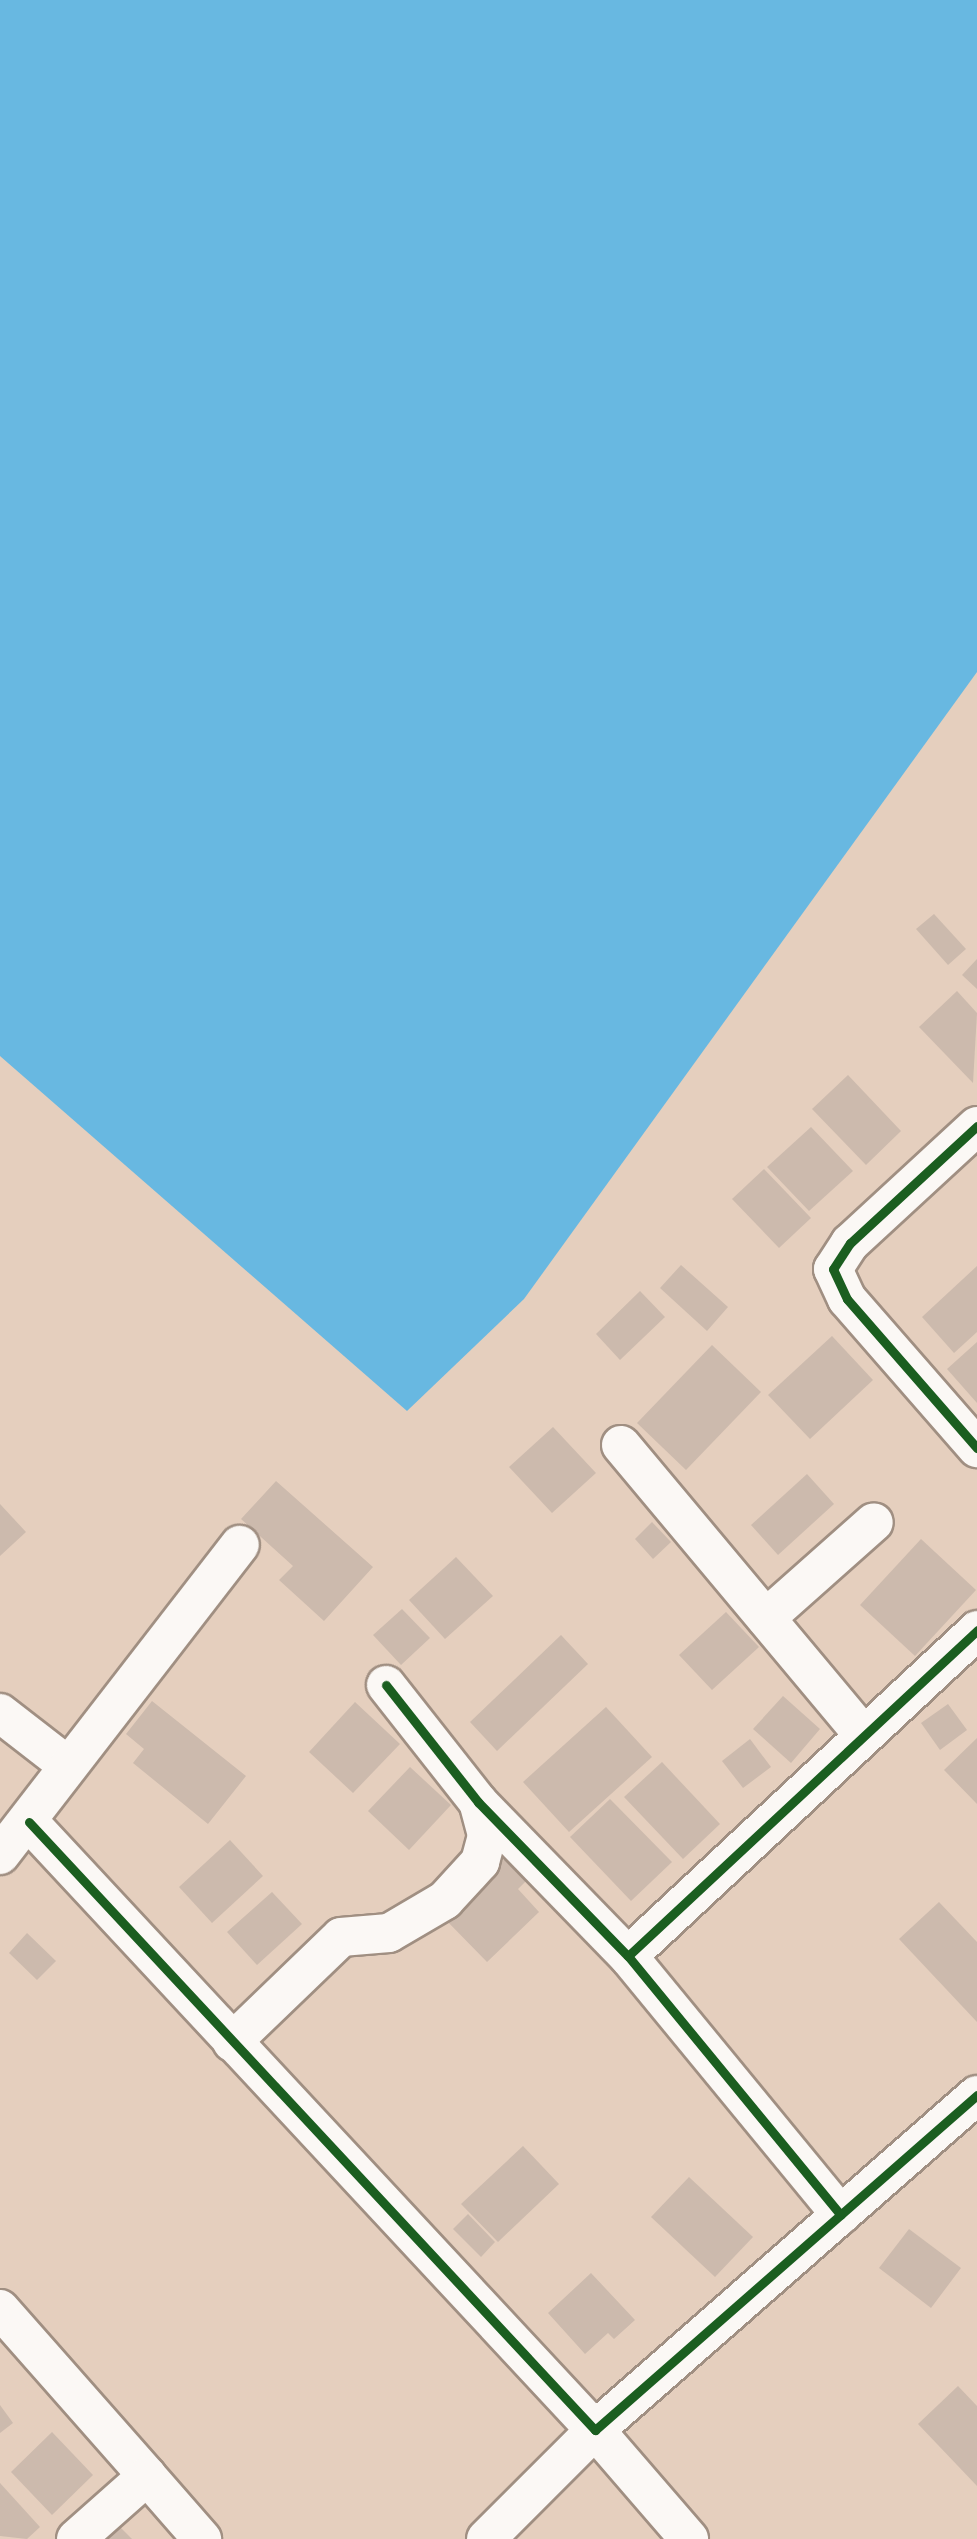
<!DOCTYPE html>
<style>
body{margin:0}
#map{position:relative;width:977px;height:2539px;overflow:hidden;background:#e5cfbe;font-family:"Open Sans",sans-serif}
div>[style]{position:absolute}
.water>*{inset:0;background:#68b8e1}
.building>*{inset:0;background:#ccbaad}
.roads{filter:drop-shadow(2px 0 #a08f82) drop-shadow(-2px 0 #a08f82) drop-shadow(0 2px #a08f82) drop-shadow(0 -2px #a08f82)}
.minor>*{height:38px;margin:-19px;padding:0 19px;transform-origin:19px;border-radius:19px;background:#fbf8f5}
.cycleway>*{height:9px;margin:-4.5px;padding:0 4.5px;transform-origin:4.5px;border-radius:4.5px;background:#1b5e20}
span{translate:-50% -50%;white-space:nowrap;text-align:center;line-height:1.15;-webkit-text-stroke:6px #f5ccae;paint-order:stroke}
</style>
<div id="map">
<div class="water">
<div style="clip-path:polygon(0 0,977px 0,977px 672px,524px 1299px,407px 1411px,0 1056px)"></div>
</div>
<div class="building">
<div style="clip-path:polygon(934px 914px,966px 949px,948px 965px,916px 929px)"></div>
<div style="clip-path:polygon(977px 959px,977px 989px,962px 975px)"></div>
<div style="clip-path:polygon(957px 991px,977px 1013px,973px 1083px,919px 1027px)"></div>
<div style="clip-path:polygon(848px 1075px,901px 1131px,866px 1165px,812px 1109px)"></div>
<div style="clip-path:polygon(811px 1127px,853px 1171px,809px 1211px,767px 1167px)"></div>
<div style="clip-path:polygon(764px 1169px,811px 1218px,779px 1248px,732px 1199px)"></div>
<div style="clip-path:polygon(681px 1265px,728px 1307px,707px 1331px,660px 1288px)"></div>
<div style="clip-path:polygon(977px 1266px,977px 1332px,954px 1353px,922px 1317px)"></div>
<div style="clip-path:polygon(640px 1291px,665px 1317px,620px 1360px,596px 1334px)"></div>
<div style="clip-path:polygon(832px 1336px,873px 1380px,810px 1439px,768px 1395px)"></div>
<div style="clip-path:polygon(977px 1342px,977px 1403px,947px 1369px)"></div>
<div style="clip-path:polygon(712px 1345px,761px 1392px,686px 1470px,637px 1423px)"></div>
<div style="clip-path:polygon(553px 1427px,596px 1473px,552px 1513px,509px 1467px)"></div>
<div style="clip-path:polygon(807px 1474px,834px 1504px,778px 1555px,751px 1525px)"></div>
<div style="clip-path:polygon(276px 1481px,373px 1567px,324px 1621px,279px 1580px,293px 1566px,241px 1519px)"></div>
<div style="clip-path:polygon(0 1504px,26px 1532px,0 1556px)"></div>
<div style="clip-path:polygon(652px 1522px,671px 1542px,653px 1559px,635px 1539px)"></div>
<div style="clip-path:polygon(921px 1539px,976px 1590px,915px 1656px,860px 1605px)"></div>
<div style="clip-path:polygon(456px 1557px,493px 1596px,445px 1639px,409px 1600px)"></div>
<div style="clip-path:polygon(402px 1609px,430px 1638px,401px 1665px,373px 1635px)"></div>
<div style="clip-path:polygon(726px 1612px,759px 1647px,712px 1690px,679px 1655px)"></div>
<div style="clip-path:polygon(561px 1635px,588px 1664px,497px 1751px,470px 1722px)"></div>
<div style="clip-path:polygon(783px 1696px,820px 1729px,791px 1763px,753px 1729px)"></div>
<div style="clip-path:polygon(152px 1701px,246px 1776px,208px 1824px,133px 1763px,144px 1749px,126px 1734px)"></div>
<div style="clip-path:polygon(355px 1702px,400px 1744px,353px 1793px,309px 1752px)"></div>
<div style="clip-path:polygon(948px 1704px,967px 1730px,940px 1750px,921px 1723px)"></div>
<div style="clip-path:polygon(606px 1707px,652px 1757px,569px 1832px,523px 1782px)"></div>
<div style="clip-path:polygon(977px 1738px,977px 1804px,944px 1770px)"></div>
<div style="clip-path:polygon(750px 1739px,771px 1767px,743px 1788px,722px 1761px)"></div>
<div style="clip-path:polygon(662px 1762px,720px 1824px,683px 1859px,624px 1797px)"></div>
<div style="clip-path:polygon(410px 1767px,451px 1805px,409px 1850px,368px 1811px)"></div>
<div style="clip-path:polygon(610px 1799px,672px 1862px,631px 1901px,570px 1837px)"></div>
<div style="clip-path:polygon(230px 1840px,263px 1876px,212px 1923px,179px 1887px)"></div>
<div style="clip-path:polygon(512px 1852px,533px 1874px,518px 1889px,539px 1912px,487px 1962px,443px 1917px)"></div>
<div style="clip-path:polygon(272px 1892px,302px 1924px,257px 1965px,227px 1932px)"></div>
<div style="clip-path:polygon(939px 1902px,977px 1942px,977px 2022px,899px 1939px)"></div>
<div style="clip-path:polygon(27px 1933px,56px 1961px,37px 1980px,9px 1953px)"></div>
<div style="clip-path:polygon(523px 2146px,559px 2184px,498px 2242px,461px 2204px)"></div>
<div style="clip-path:polygon(689px 2177px,753px 2237px,715px 2277px,651px 2217px)"></div>
<div style="clip-path:polygon(468px 2214px,495px 2242px,481px 2257px,453px 2229px)"></div>
<div style="clip-path:polygon(909px 2229px,961px 2268px,931px 2308px,879px 2268px)"></div>
<div style="clip-path:polygon(591px 2273px,635px 2320px,614px 2339px,608px 2333px,585px 2354px,548px 2313px)"></div>
<div style="clip-path:polygon(958px 2386px,977px 2406px,977px 2486px,918px 2424px)"></div>
<div style="clip-path:polygon(0 2405px,13px 2423px,0 2433px)"></div>
<div style="clip-path:polygon(52px 2432px,93px 2475px,52px 2515px,11px 2472px)"></div>
<div style="clip-path:polygon(0 2483px,40px 2527px,27px 2539px,0 2536px)"></div>
<div style="clip-path:polygon(113px 2520px,132px 2539px,95px 2539px)"></div>
</div>
<div class="roads">
<div class="minor">
<div style="left:977px;top:1126px;width:173px;rotate:137.3deg"></div>
<div style="left:850px;top:1243px;width:31px;rotate:123deg"></div>
<div style="left:833px;top:1269px;width:33px;rotate:65deg"></div>
<div style="left:847px;top:1299px;width:198px;rotate:48.9deg"></div>
<div style="left:621px;top:1445px;width:377px;rotate:50.1deg"></div>
<div style="left:766px;top:1618px;width:144px;rotate:-41.6deg"></div>
<div style="left:386px;top:1685px;width:149px;rotate:51.8deg"></div>
<div style="left:478px;top:1802px;width:215px;rotate:45.8deg"></div>
<div style="left:628px;top:1956px;width:335px;rotate:50.6deg"></div>
<div style="left:0;top:1713px;width:85px;rotate:37.8deg"></div>
<div style="left:29px;top:1822px;width:831px;rotate:47.05deg"></div>
<div style="left:595px;top:2430px;width:508px;rotate:-41.25deg"></div>
<div style="left:0;top:1855px;width:392px;rotate:-52.3deg"></div>
<div style="left:628px;top:1956px;width:478px;rotate:-43deg"></div>
<div style="left:232px;top:2042px;width:151px;rotate:-43.9deg"></div>
<div style="left:341px;top:1937px;width:48px;rotate:-4.8deg"></div>
<div style="left:389px;top:1933px;width:65px;rotate:-30.5deg"></div>
<div style="left:445px;top:1900px;width:52px;rotate:-47.4deg"></div>
<div style="left:480px;top:1862px;width:28px;rotate:-75deg"></div>
<div style="left:487px;top:1835px;width:34px;rotate:-105deg"></div>
<div style="left:0;top:2309px;width:222px;rotate:48.6deg"></div>
<div style="left:76px;top:2539px;width:95px;rotate:-41.6deg"></div>
<div style="left:147px;top:2476px;width:84px;rotate:48.9deg"></div>
<div style="left:486px;top:2539px;width:154px;rotate:-45deg"></div>
<div style="left:595px;top:2430px;width:144px;rotate:49.2deg"></div>
</div>
</div>
<div class="cycleway">
<div style="left:977px;top:1126px;width:173px;rotate:137.3deg"></div>
<div style="left:850px;top:1243px;width:31px;rotate:123deg"></div>
<div style="left:833px;top:1269px;width:33px;rotate:65deg"></div>
<div style="left:847px;top:1299px;width:198px;rotate:48.9deg"></div>
<div style="left:386px;top:1685px;width:149px;rotate:51.8deg"></div>
<div style="left:478px;top:1802px;width:215px;rotate:45.8deg"></div>
<div style="left:628px;top:1956px;width:335px;rotate:50.6deg"></div>
<div style="left:29px;top:1822px;width:831px;rotate:47.05deg"></div>
<div style="left:595px;top:2430px;width:508px;rotate:-41.25deg"></div>
<div style="left:628px;top:1956px;width:478px;rotate:-43deg"></div>
</div>
</div>
